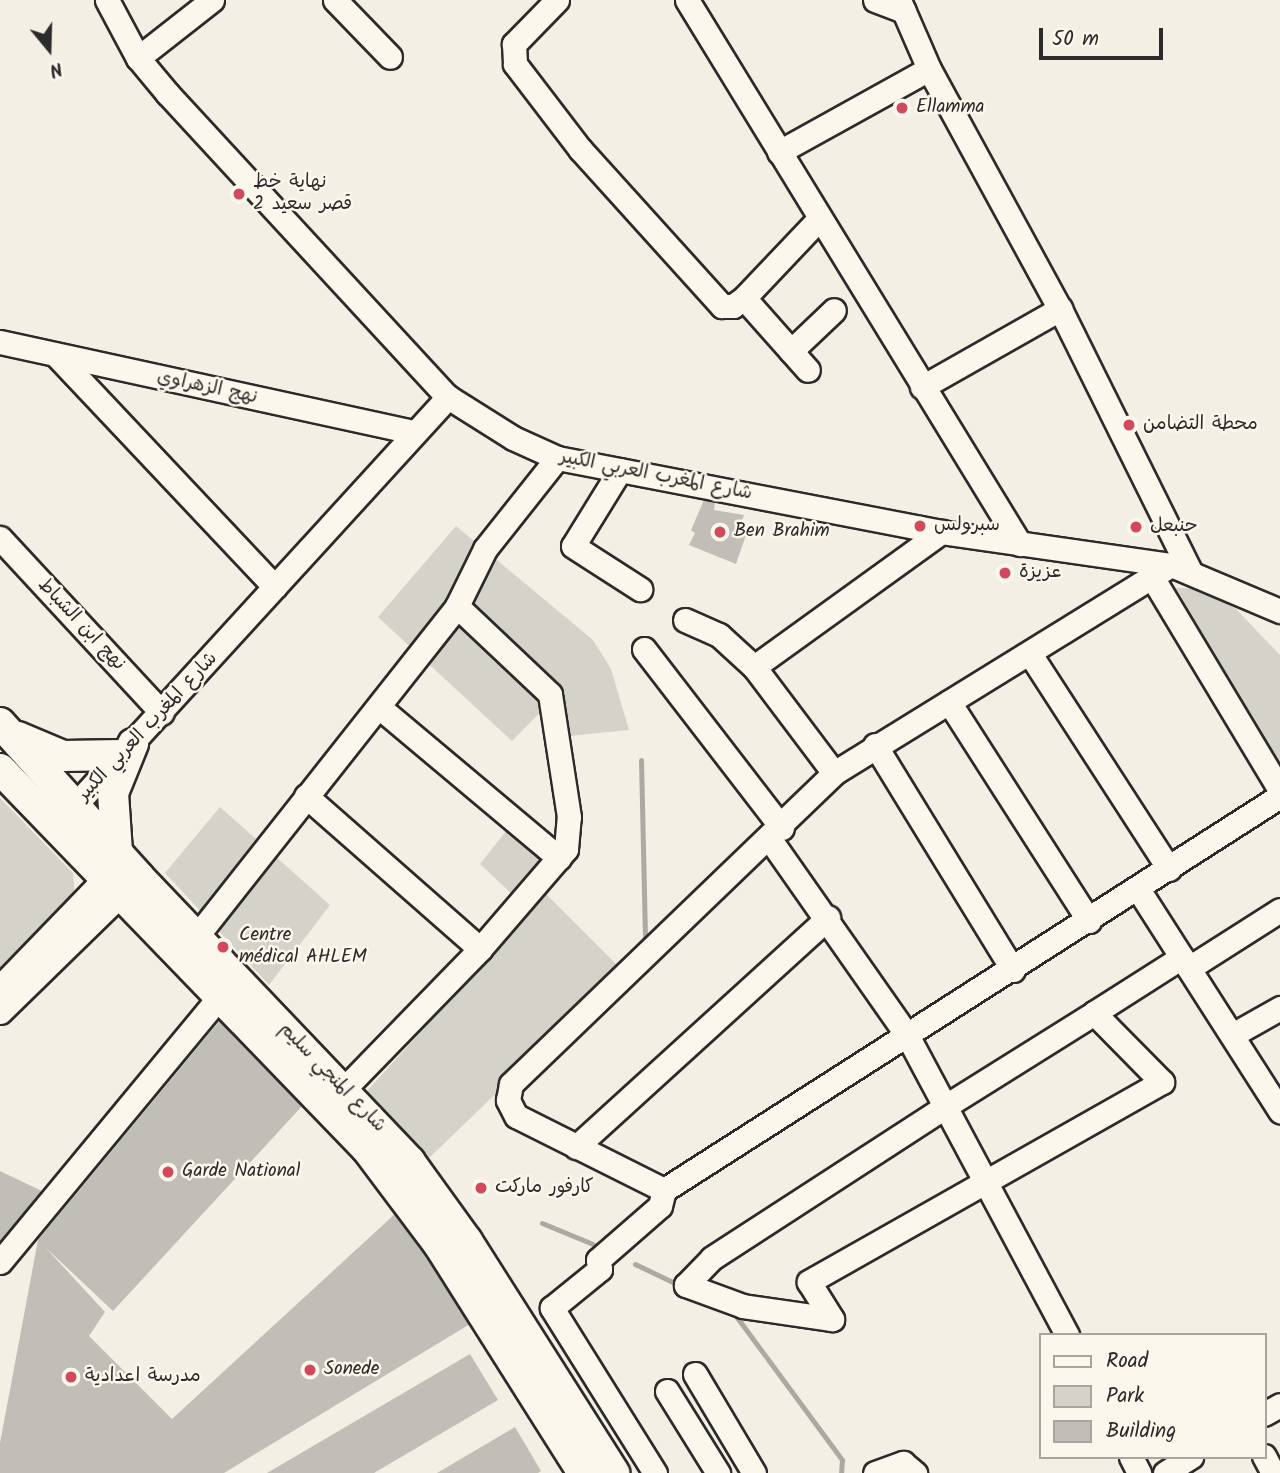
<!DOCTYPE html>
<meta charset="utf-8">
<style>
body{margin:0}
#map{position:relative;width:1280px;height:1473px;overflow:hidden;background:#f3efe4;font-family:Kalam,"Playpen Sans Arabic",sans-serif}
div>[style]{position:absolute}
.green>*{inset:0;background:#d5d2c9}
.stream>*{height:5px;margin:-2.5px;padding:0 2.5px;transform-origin:2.5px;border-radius:2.5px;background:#aca9a2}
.building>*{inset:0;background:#c0beb6}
.roads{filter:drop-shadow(2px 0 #2b2b2b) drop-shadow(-2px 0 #2b2b2b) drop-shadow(0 2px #2b2b2b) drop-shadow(0 -2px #2b2b2b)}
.minor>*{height:23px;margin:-11.5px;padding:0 11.5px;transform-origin:11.5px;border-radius:11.5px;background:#fbf7ec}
.major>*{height:30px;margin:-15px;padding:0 15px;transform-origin:15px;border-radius:15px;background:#fbf7ec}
.dots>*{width:19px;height:19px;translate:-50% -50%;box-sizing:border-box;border:4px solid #fbf7ec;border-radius:50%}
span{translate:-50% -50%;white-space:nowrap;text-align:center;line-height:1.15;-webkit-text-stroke:5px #fbf7ec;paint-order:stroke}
.poi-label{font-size:19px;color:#2b2b2b}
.left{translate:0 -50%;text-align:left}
.street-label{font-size:19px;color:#2b2b2b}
.legend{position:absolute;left:1039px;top:1333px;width:228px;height:126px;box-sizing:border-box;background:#fbf7ec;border:2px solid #a8a59f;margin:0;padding:9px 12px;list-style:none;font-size:21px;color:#2b2b2b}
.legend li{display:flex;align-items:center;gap:14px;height:35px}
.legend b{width:35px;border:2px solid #a8a59f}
.north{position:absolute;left:14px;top:14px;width:70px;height:70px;-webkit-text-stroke:5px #fbf7ec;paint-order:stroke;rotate:161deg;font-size:19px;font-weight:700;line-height:28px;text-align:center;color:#2b2b2b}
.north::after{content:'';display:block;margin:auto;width:24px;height:32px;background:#2b2b2b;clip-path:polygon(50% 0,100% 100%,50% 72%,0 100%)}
.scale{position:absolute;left:1039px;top:28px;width:124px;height:32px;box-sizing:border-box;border:4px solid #2b2b2b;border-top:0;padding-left:9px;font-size:21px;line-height:24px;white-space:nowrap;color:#2b2b2b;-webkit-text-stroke:5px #fbf7ec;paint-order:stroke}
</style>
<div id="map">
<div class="green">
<div style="clip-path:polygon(456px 526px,593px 640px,611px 669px,629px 730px,569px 736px,562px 690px,512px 741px,378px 617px)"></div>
<div style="clip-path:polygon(1176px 588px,1203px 589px,1236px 609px,1280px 655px,1280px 769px)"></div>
<div style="clip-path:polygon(0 798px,73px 873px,75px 895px,0 969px)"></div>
<div style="clip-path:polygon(220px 807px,330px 905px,269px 985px,165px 873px)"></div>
<div style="clip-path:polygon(510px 826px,548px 859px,515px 897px,480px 864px)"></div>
<div style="clip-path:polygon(546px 894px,623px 971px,427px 1160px,367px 1091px)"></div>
</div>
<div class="stream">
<div style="left:641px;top:760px;width:180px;rotate:88.7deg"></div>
<div style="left:542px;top:1223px;width:55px;rotate:22.4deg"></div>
<div style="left:635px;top:1264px;width:51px;rotate:25.6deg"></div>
<div style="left:733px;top:1312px;width:184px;rotate:53.6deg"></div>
<div style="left:842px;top:1460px;width:13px;rotate:94deg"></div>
</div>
<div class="building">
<div style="clip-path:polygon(704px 500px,715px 502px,714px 510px,744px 515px,740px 525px,748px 529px,736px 564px,689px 545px,695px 533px,691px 530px)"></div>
<div style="clip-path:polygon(222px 1018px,304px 1104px,113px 1311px,45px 1247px,105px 1312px,89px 1336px,172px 1419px,396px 1213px,475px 1321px,224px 1473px,0 1473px,0 1443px,38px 1240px)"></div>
<div style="clip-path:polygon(0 1171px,48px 1194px,0 1252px)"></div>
<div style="clip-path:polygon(470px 1354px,498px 1400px,374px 1473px,267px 1473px)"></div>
<div style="clip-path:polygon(515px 1427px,541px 1471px,538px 1473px,437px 1473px)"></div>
</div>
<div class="roads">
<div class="minor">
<div style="left:107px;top:0;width:66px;rotate:61.9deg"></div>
<div style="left:138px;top:58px;width:47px;rotate:50.2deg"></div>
<div style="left:168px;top:94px;width:413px;rotate:47.3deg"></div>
<div style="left:335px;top:0;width:79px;rotate:46deg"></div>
<div style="left:557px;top:0;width:62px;rotate:134.3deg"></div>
<div style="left:514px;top:44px;width:20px;rotate:87deg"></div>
<div style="left:515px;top:64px;width:107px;rotate:52.6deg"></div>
<div style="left:580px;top:149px;width:212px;rotate:47.9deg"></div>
<div style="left:722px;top:306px;width:11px"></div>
<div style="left:733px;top:306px;width:14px;rotate:-36deg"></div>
<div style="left:744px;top:298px;width:110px;rotate:-46.5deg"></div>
<div style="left:687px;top:0;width:638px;rotate:58.53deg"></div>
<div style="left:875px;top:0;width:31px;rotate:21deg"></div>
<div style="left:899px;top:0;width:75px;rotate:66.5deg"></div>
<div style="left:929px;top:69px;width:273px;rotate:61.4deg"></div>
<div style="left:1060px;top:309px;width:292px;rotate:63.6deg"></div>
<div style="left:138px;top:58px;width:94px;rotate:-38.1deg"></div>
<div style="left:779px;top:152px;width:171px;rotate:-29deg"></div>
<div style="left:744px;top:298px;width:96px;rotate:48.4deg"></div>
<div style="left:0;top:342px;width:424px;rotate:12.3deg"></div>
<div style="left:791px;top:351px;width:59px;rotate:-43.6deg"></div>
<div style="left:58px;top:357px;width:316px;rotate:46.7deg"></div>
<div style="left:922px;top:387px;width:159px;rotate:-29.5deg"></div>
<div style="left:620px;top:470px;width:89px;rotate:121.7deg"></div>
<div style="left:573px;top:546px;width:80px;rotate:32.7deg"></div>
<div style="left:0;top:538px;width:238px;rotate:47.2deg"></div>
<div style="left:1152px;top:577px;width:249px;rotate:59deg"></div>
<div style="left:685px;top:620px;width:37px;rotate:24deg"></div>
<div style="left:719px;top:635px;width:47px;rotate:42.4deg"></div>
<div style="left:644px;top:649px;width:226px;rotate:52.4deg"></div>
<div style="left:1030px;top:654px;width:256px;rotate:57.1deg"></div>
<div style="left:949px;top:702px;width:260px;rotate:57.4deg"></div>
<div style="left:379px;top:707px;width:235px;rotate:40deg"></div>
<div style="left:875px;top:745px;width:264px;rotate:58.5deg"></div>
<div style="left:834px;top:773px;width:133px;rotate:-127deg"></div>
<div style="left:754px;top:667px;width:231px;rotate:-35.8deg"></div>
<div style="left:306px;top:796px;width:232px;rotate:41.3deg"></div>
<div style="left:65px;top:816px;width:568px;rotate:-47.57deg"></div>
<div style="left:448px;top:397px;width:77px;rotate:32.2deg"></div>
<div style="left:513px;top:438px;width:48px;rotate:24.4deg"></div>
<div style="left:557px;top:458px;width:391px;rotate:10.9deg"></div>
<div style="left:941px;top:532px;width:232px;rotate:8.2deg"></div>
<div style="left:1171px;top:565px;width:118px;rotate:22.9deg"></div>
<div style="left:769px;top:838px;width:241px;rotate:55deg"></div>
<div style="left:907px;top:1035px;width:340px;rotate:61.9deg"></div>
<div style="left:1138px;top:889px;width:264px;rotate:57.4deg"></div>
<div style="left:196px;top:937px;width:422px;rotate:-51.7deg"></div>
<div style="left:457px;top:606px;width:64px;rotate:-63.8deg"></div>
<div style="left:485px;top:549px;width:116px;rotate:-51.6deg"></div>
<div style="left:1189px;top:968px;width:108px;rotate:-32.5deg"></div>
<div style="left:0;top:987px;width:168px;rotate:-46deg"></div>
<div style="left:0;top:1012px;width:183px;rotate:-44.3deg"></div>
<div style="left:1094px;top:1013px;width:97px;rotate:45.4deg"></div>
<div style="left:1162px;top:1082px;width:406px;rotate:150.5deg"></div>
<div style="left:809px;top:1282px;width:44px;rotate:58.1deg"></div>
<div style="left:832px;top:1319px;width:90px;rotate:-171.7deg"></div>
<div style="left:743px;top:1306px;width:61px;rotate:-159.8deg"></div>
<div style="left:686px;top:1285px;width:37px;rotate:-46deg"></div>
<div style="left:712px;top:1258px;width:279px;rotate:-33deg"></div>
<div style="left:946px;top:1106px;width:175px;rotate:-32.1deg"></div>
<div style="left:1094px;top:1013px;width:104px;rotate:-32.5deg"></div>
<div style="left:1234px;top:1034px;width:53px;rotate:-29.5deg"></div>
<div style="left:343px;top:1090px;width:197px;rotate:-45.8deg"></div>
<div style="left:480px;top:949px;width:132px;rotate:-49.3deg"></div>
<div style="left:566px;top:849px;width:32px;rotate:-85deg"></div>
<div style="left:569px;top:817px;width:124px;rotate:-98.8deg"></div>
<div style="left:550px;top:694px;width:128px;rotate:-136.6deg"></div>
<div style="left:576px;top:1147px;width:341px;rotate:-42.3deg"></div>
<div style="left:664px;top:1190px;width:165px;rotate:-153.4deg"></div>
<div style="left:516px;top:1116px;width:18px;rotate:-117deg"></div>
<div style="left:508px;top:1100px;width:16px;rotate:-79deg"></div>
<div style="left:511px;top:1084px;width:448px;rotate:-43.9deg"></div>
<div style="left:834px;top:773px;width:396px;rotate:-31.7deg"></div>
<div style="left:0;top:1262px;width:347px;rotate:-50.4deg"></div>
<div style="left:695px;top:1374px;width:115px;rotate:59.2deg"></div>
<div style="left:667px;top:1391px;width:97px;rotate:58.1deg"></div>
<div style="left:1264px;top:1414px;width:18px;rotate:-29deg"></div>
<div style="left:1264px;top:1456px;width:19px;rotate:62deg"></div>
<div style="left:1131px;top:1457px;width:18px;rotate:63deg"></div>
<div style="left:655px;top:1473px;width:195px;rotate:-122deg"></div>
<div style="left:552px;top:1308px;width:62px;rotate:-39.1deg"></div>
<div style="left:600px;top:1269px;width:9px;rotate:-103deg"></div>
<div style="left:598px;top:1260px;width:82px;rotate:-41.1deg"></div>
<div style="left:660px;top:1206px;width:16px;rotate:-76deg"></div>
<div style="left:664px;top:1190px;width:731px;rotate:-32.6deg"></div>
<div style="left:875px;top:1473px;width:30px;rotate:-20deg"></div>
<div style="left:903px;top:1463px;width:16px;rotate:40deg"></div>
<div style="left:1165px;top:1473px;width:31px;rotate:-32deg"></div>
</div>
<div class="major">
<div style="left:0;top:723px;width:207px;rotate:47.9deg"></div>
<div style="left:139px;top:877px;width:393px;rotate:46.4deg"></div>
<div style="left:410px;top:1162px;width:97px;rotate:54.2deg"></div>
<div style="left:467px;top:1241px;width:275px;rotate:57.6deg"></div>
<div style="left:18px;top:737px;width:49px;rotate:22.9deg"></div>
<div style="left:63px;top:756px;width:59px;rotate:-1deg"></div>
<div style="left:0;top:769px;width:528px;rotate:46deg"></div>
<div style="left:367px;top:1149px;width:120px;rotate:53.1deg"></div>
<div style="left:439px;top:1245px;width:270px;rotate:57.7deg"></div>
<div style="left:117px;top:852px;width:59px;rotate:-93.9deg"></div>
<div style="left:113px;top:793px;width:53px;rotate:-67.8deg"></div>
</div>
</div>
<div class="dots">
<div style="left:902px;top:108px;background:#d1495b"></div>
<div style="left:239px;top:194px;background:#d1495b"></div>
<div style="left:1129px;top:425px;background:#d1495b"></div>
<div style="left:920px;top:526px;background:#d1495b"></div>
<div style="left:1136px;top:527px;background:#d1495b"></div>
<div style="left:720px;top:532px;background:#d1495b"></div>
<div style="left:1005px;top:573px;background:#d1495b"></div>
<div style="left:223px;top:947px;background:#d1495b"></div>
<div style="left:168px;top:1172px;background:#d1495b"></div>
<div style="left:481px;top:1188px;background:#d1495b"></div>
<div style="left:310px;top:1370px;background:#d1495b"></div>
<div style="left:71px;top:1377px;background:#d1495b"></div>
</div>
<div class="poi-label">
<span class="left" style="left:916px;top:108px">Ellamma</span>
<span class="left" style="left:253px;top:194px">نهاية خط<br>قصر سعيد 2</span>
<span class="left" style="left:1143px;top:425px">محطة التضامن</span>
<span class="left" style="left:934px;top:526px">سبرولس</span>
<span class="left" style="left:1150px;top:527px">حنبعل</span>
<span class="left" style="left:734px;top:532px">Ben Brahim</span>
<span class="left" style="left:1019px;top:573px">عزيزة</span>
<span class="left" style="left:239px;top:947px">Centre<br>médical AHLEM</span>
<span class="left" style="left:182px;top:1172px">Garde National</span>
<span class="left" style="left:495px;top:1188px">كارفور ماركت</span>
<span class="left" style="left:324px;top:1370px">Sonede</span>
<span class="left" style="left:85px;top:1377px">مدرسة اعدادية</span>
</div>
<div class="street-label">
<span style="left:207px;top:388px;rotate:12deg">نهج الزهراوي</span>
<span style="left:656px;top:476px;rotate:11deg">شارع المغرب العربي الكبير</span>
<span style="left:81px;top:625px;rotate:47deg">نهج ابن الشباط</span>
<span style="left:148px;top:727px;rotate:-47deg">شارع المغرب العربي الكبير</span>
<span style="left:332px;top:1078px;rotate:46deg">شارع المنجي سليم</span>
</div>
<ul class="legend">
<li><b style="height:9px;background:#fbf7ec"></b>Road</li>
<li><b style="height:19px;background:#d5d2c9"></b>Park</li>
<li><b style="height:19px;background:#c0beb6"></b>Building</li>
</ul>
<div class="north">N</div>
<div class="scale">50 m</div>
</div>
